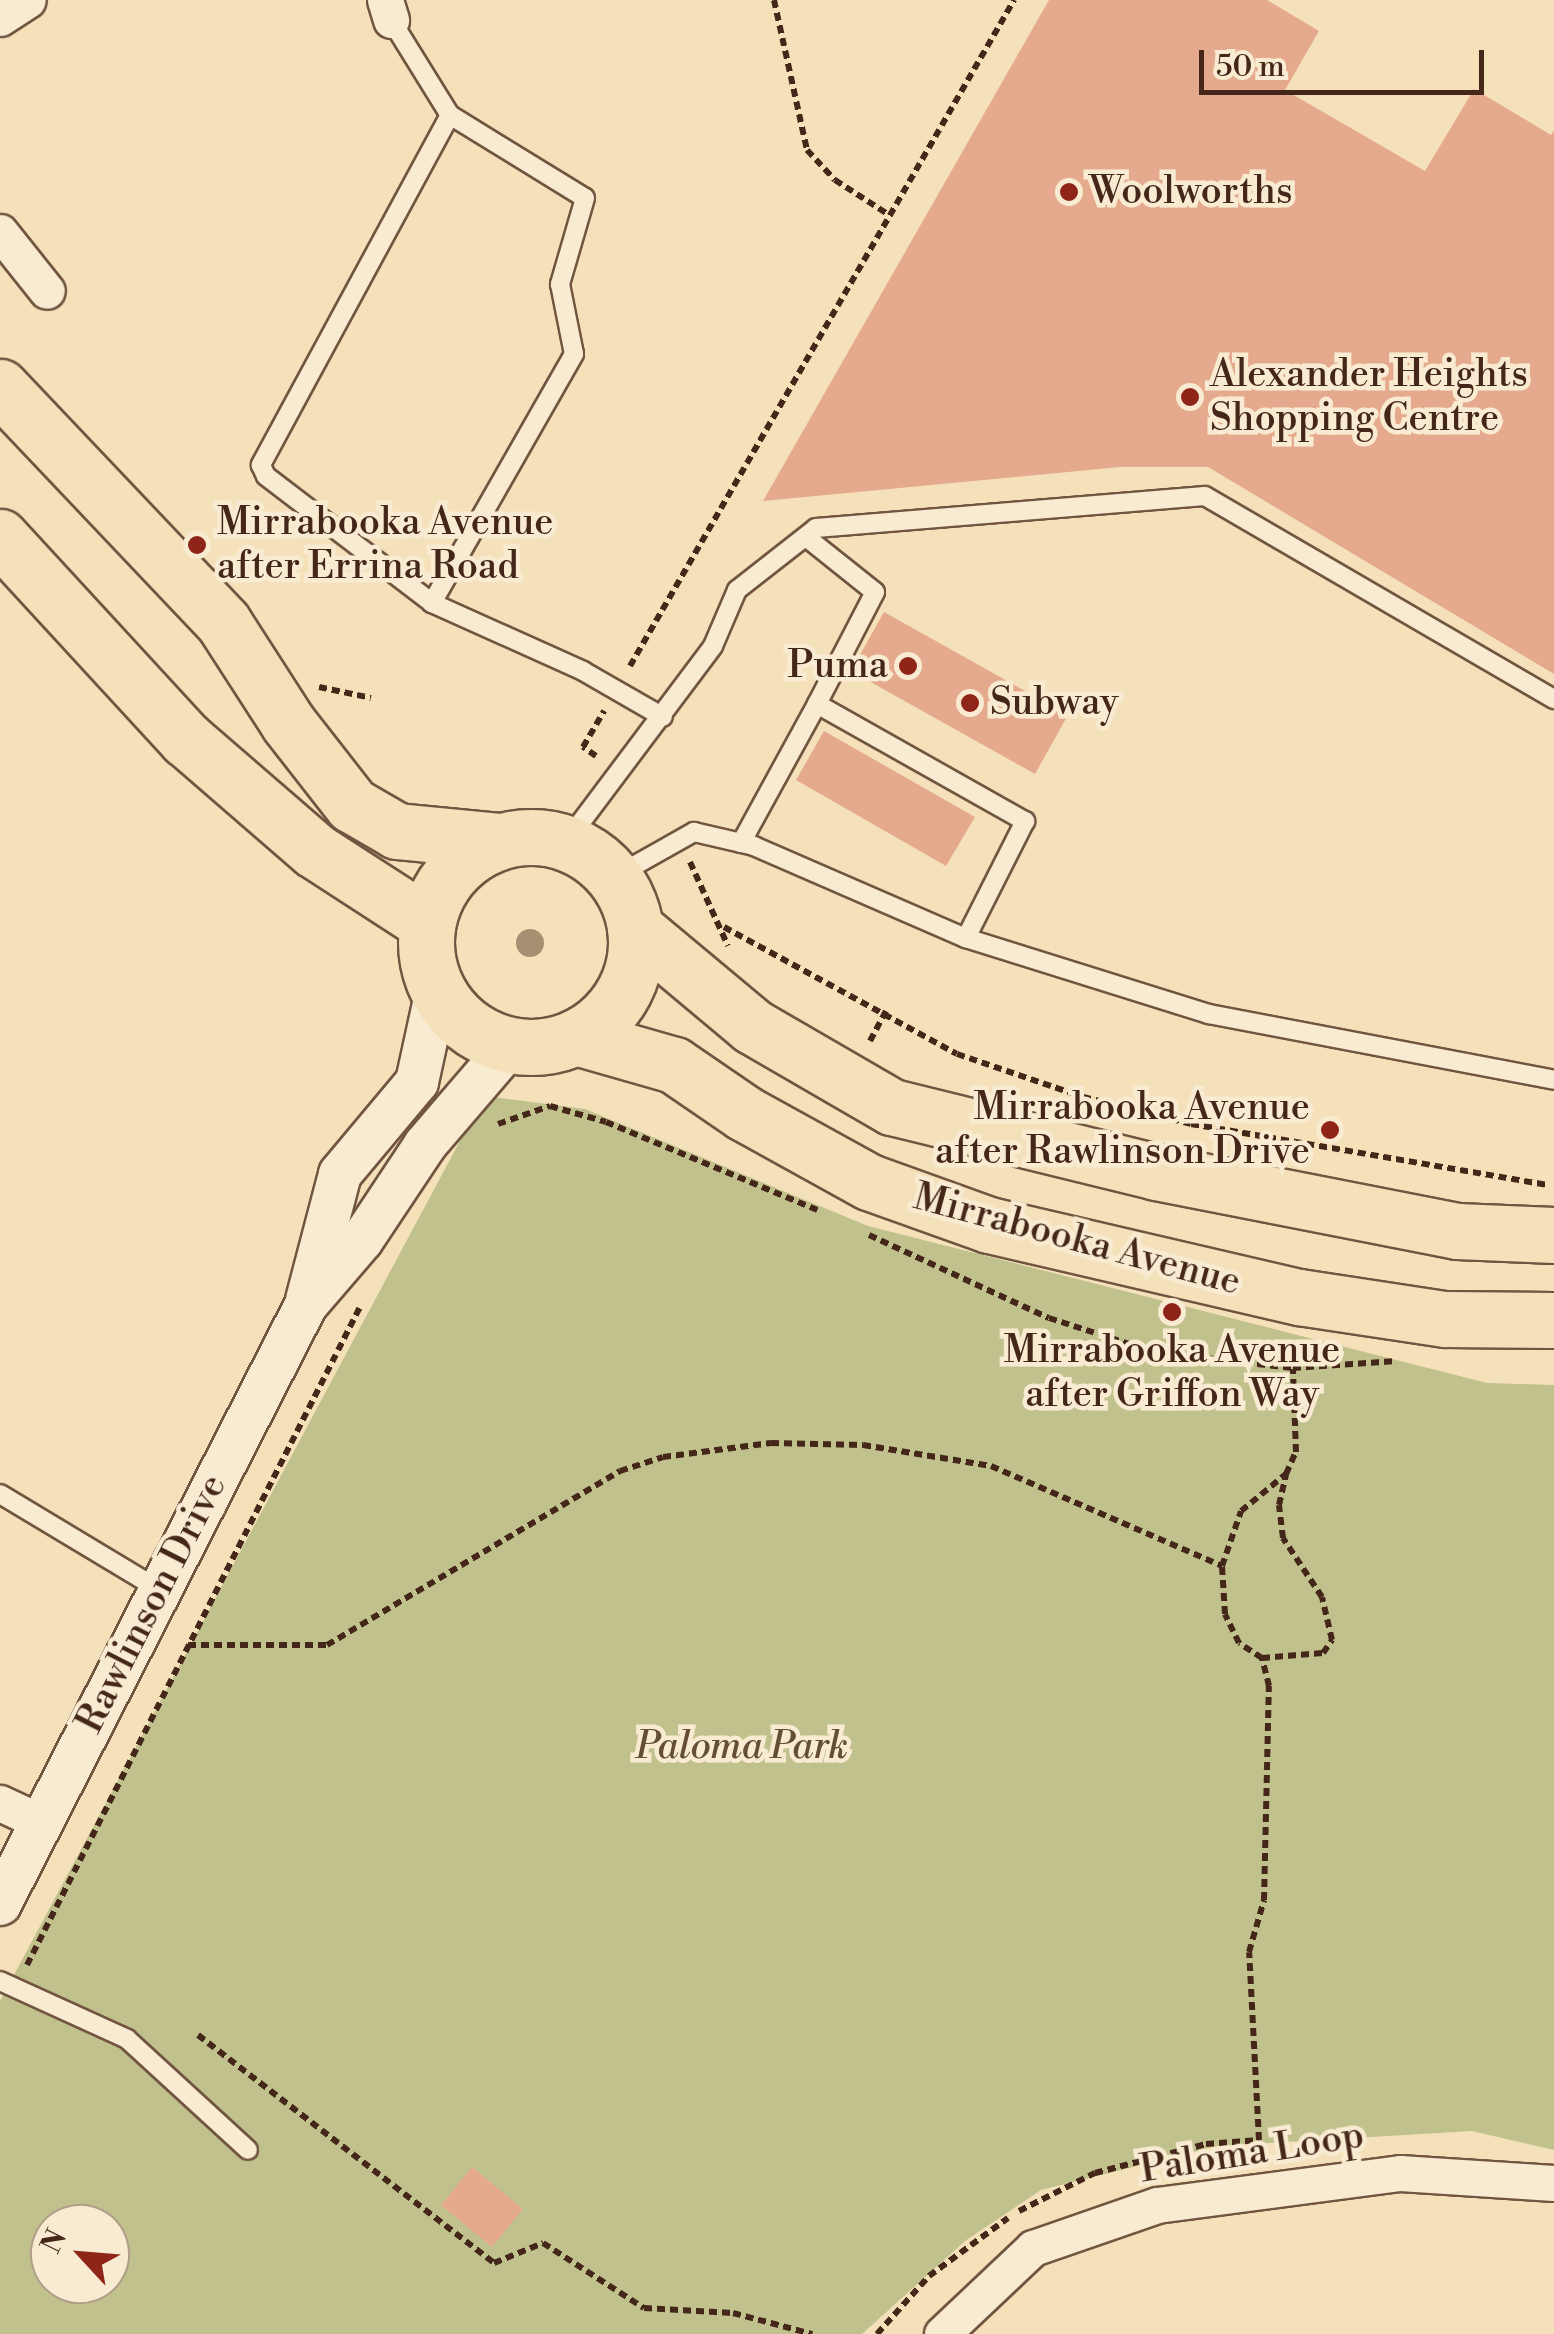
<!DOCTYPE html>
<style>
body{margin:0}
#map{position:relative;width:1554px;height:2334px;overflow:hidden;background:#f4e0b9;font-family:"Libre Bodoni",serif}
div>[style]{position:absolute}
.green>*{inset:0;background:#c0c18c}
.building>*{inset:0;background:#e5aa8d}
.path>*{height:6px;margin-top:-3px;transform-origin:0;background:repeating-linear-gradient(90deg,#452719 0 8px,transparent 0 13px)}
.roads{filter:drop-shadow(2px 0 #715541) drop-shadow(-2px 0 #715541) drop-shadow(0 2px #715541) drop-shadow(0 -2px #715541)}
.service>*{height:18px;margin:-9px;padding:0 9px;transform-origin:9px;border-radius:9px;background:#f8ebd2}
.minor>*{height:35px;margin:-17.5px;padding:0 17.5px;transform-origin:17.5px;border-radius:17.5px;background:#f8ebd2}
.tertiary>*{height:42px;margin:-21px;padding:0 21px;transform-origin:21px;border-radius:21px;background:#f8ebd2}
.primary>*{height:55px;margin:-27.5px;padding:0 27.5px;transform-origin:27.5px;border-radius:27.5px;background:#f4e0b9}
.primary>.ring{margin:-27.5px;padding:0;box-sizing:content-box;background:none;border:55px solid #f4e0b9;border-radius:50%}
.trees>*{width:28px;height:28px;margin:-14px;border-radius:50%;background:#a59071}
.dots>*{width:28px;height:28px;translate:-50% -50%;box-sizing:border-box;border:5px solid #f8ebd2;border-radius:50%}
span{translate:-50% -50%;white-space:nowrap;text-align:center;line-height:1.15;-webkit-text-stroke:9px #f8ebd2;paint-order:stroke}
.poi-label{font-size:38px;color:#452719}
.left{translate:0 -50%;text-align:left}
.right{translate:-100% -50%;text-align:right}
.street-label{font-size:38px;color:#452719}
.park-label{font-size:38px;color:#644e36;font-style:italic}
.north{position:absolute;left:30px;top:2204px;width:100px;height:100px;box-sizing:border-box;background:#f8ebd2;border:2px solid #b09d88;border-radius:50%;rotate:296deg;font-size:28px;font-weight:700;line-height:40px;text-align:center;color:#452719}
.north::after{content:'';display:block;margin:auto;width:35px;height:45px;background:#8f2418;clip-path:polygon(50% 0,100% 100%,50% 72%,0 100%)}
.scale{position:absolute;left:1199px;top:50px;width:285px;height:45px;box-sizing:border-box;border:5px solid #452719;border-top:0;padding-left:12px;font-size:30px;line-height:35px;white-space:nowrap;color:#452719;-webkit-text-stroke:8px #f8ebd2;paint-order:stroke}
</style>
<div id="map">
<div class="green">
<div style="clip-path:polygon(evenodd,484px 1096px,585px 1109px,868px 1226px,1487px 1383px,1554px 1385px,1554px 2150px,1472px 2131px,1217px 2146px,1041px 2190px,965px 2241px,862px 2334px,0 2334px,0 2001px,484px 1096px,50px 2224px,110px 2224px,110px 2284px,50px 2284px,50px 2224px)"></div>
</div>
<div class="building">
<div style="clip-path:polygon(1049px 0,1267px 0,1319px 31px,1285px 90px,1425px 171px,1474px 89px,1551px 135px,1554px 130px,1554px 674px,1208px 467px,1120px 467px,763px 501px)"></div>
<div style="clip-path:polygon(884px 612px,1068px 715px,1035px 774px,851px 671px)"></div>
<div style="clip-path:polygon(824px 731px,975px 817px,946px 866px,796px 780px)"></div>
<div style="clip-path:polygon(472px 2167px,523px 2209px,492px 2247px,441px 2205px)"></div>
</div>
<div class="path">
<div style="left:774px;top:0;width:154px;rotate:77.6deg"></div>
<div style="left:807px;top:150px;width:41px;rotate:47deg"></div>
<div style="left:835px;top:180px;width:64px;rotate:32.9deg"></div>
<div style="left:630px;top:666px;width:769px;rotate:-60.03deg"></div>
<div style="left:319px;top:687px;width:53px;rotate:11.9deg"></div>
<div style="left:596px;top:756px;width:16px;rotate:-145deg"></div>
<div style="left:583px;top:747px;width:42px;rotate:-59.7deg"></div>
<div style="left:690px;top:862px;width:92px;rotate:65.7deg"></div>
<div style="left:724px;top:927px;width:265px;rotate:28.6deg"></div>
<div style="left:957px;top:1054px;width:133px;rotate:18.8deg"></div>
<div style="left:1083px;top:1097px;width:111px;rotate:14deg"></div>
<div style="left:1191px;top:1124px;width:362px;rotate:9.7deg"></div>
<div style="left:870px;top:1041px;width:34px;rotate:-62deg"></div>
<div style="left:498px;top:1124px;width:55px;rotate:-19.1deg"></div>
<div style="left:550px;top:1106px;width:58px;rotate:15.9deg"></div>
<div style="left:606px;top:1122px;width:229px;rotate:22.6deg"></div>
<div style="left:869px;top:1235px;width:198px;rotate:24.8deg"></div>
<div style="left:1049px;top:1318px;width:110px;rotate:17.9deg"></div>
<div style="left:1154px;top:1352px;width:140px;rotate:6.6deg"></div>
<div style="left:1293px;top:1368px;width:104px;rotate:-3.9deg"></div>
<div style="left:188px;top:1645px;width:139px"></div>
<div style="left:327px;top:1645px;width:341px;rotate:-30.7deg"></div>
<div style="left:620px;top:1471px;width:45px;rotate:-18deg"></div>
<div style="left:663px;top:1457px;width:109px;rotate:-7.4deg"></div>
<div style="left:771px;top:1443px;width:92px;rotate:1.2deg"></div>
<div style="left:863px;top:1445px;width:130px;rotate:9.3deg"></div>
<div style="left:991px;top:1466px;width:252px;rotate:23.4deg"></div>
<div style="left:1222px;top:1566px;width:58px;rotate:-70.9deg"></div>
<div style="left:1241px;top:1511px;width:58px;rotate:-39.4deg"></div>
<div style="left:1286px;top:1474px;width:24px;rotate:-66deg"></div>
<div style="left:1296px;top:1452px;width:83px;rotate:-92.1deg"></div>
<div style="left:1262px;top:1658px;width:61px;rotate:-4.7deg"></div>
<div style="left:1323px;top:1653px;width:16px;rotate:-55deg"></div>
<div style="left:1332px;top:1640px;width:44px;rotate:-103.1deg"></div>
<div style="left:1322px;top:1597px;width:71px;rotate:-123.5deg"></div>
<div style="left:1283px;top:1538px;width:33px;rotate:-97deg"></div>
<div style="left:1279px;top:1505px;width:32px;rotate:-77deg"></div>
<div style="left:27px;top:1965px;width:737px;rotate:-63.16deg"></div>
<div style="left:198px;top:2035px;width:374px;rotate:37.6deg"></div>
<div style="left:494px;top:2263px;width:53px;rotate:-22.2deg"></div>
<div style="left:543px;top:2243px;width:120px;rotate:32.8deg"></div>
<div style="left:644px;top:2308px;width:89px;rotate:3.2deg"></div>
<div style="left:733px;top:2313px;width:82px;rotate:14.9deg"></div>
<div style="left:1019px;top:2211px;width:85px;rotate:-26.6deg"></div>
<div style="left:1095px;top:2173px;width:115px;rotate:-14.6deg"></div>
<div style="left:1206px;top:2144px;width:53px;rotate:-4.3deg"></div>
<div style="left:1259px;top:2140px;width:188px;rotate:-93deg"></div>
<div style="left:1249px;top:1952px;width:54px;rotate:-73.9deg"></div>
<div style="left:1264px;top:1900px;width:214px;rotate:-88.7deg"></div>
<div style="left:1269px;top:1686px;width:29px;rotate:-104deg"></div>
<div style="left:1262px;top:1658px;width:27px;rotate:-147deg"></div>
<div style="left:1239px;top:1643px;width:32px;rotate:-116deg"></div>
<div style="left:1225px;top:1614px;width:48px;rotate:-93.6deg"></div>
<div style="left:877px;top:2334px;width:78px;rotate:-48.1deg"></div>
<div style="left:929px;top:2276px;width:98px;rotate:-36.3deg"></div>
</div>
<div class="roads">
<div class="service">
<div style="left:391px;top:20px;width:112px;rotate:58.2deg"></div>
<div style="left:450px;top:115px;width:158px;rotate:31.6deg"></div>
<div style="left:585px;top:198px;width:90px;rotate:106.2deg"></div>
<div style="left:560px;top:284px;width:71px;rotate:78.7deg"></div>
<div style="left:574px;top:354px;width:287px;rotate:119.7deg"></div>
<div style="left:450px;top:115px;width:398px;rotate:118.4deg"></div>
<div style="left:261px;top:465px;width:12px;rotate:66deg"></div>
<div style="left:266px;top:476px;width:209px;rotate:37.4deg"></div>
<div style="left:432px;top:603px;width:166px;rotate:24.2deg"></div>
<div style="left:583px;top:671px;width:92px;rotate:29.9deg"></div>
<div style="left:806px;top:537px;width:88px;rotate:38.6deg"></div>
<div style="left:875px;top:592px;width:126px;rotate:117.4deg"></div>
<div style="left:566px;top:842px;width:245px;rotate:-53.1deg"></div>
<div style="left:713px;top:646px;width:61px;rotate:-66.8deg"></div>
<div style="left:737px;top:590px;width:100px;rotate:-38.1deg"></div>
<div style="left:816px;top:528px;width:390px;rotate:-4.7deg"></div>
<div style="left:1205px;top:496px;width:404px;rotate:30.2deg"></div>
<div style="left:741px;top:843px;width:158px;rotate:-61.3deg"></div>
<div style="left:817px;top:704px;width:239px;rotate:29.4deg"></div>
<div style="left:1025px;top:821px;width:131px;rotate:116.8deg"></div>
<div style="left:614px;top:877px;width:92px;rotate:-29.4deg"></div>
<div style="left:694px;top:832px;width:62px;rotate:13.1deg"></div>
<div style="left:754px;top:846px;width:231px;rotate:23.5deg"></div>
<div style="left:966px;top:938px;width:255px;rotate:17.4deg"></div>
<div style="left:1209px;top:1014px;width:351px;rotate:10.8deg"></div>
<div style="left:0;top:1494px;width:184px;rotate:31deg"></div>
<div style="left:0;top:1981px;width:140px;rotate:24.5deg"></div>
<div style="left:127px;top:2039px;width:164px;rotate:42.5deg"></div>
</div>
<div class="minor">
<div style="left:385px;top:0;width:21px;rotate:73deg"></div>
<div style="left:0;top:18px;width:33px;rotate:-33deg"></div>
<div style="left:0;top:232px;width:75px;rotate:51.5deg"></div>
<div style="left:0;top:1803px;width:45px;rotate:24.9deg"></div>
<div style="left:942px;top:2334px;width:125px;rotate:-43.4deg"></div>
<div style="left:1033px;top:2248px;width:131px;rotate:-19.1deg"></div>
<div style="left:1157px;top:2205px;width:245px;rotate:-7.5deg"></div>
<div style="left:1400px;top:2173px;width:154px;rotate:3.7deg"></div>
</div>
<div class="tertiary">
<div style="left:307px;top:1300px;width:130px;rotate:-75.3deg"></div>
<div style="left:340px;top:1174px;width:120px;rotate:-50.1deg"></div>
<div style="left:417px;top:1082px;width:94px;rotate:-77.7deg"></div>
<div style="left:0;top:1904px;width:673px;rotate:-62.94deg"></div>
<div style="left:306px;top:1305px;width:86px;rotate:-49.3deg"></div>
<div style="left:362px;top:1240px;width:114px;rotate:-56.4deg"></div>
<div style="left:425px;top:1145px;width:130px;rotate:-49.4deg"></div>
</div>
<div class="primary">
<div style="left:0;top:387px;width:324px;rotate:46.5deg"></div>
<div style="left:223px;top:622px;width:120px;rotate:57.2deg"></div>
<div style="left:288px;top:723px;width:104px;rotate:52deg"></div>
<div style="left:352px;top:805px;width:52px;rotate:30deg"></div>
<div style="left:397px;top:831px;width:103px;rotate:5.5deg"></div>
<div style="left:0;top:537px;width:275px;rotate:47.4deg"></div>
<div style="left:186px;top:739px;width:169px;rotate:40.9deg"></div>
<div style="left:314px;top:850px;width:135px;rotate:32.9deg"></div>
<div class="ring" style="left:426px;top:837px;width:155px;height:155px"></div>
<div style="left:635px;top:928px;width:153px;rotate:39.9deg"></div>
<div style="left:752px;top:1026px;width:162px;rotate:30.1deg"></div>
<div style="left:892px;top:1107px;width:272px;rotate:13.8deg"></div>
<div style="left:1156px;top:1172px;width:307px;rotate:11.1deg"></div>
<div style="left:1457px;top:1231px;width:97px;rotate:2.4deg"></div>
<div style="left:576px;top:1037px;width:102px;rotate:15.9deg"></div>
<div style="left:674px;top:1065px;width:85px;rotate:34.4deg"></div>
<div style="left:744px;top:1113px;width:143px;rotate:28.9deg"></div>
<div style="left:869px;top:1182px;width:127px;rotate:19.7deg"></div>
<div style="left:989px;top:1225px;width:318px;rotate:13.1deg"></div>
<div style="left:1299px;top:1297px;width:148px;rotate:8.6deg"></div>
<div style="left:1445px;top:1319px;width:109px;rotate:0.5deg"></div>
</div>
</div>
<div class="trees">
<div style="left:530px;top:943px"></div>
</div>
<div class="dots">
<div style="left:1069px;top:192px;background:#8f2418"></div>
<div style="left:1190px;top:397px;background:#8f2418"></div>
<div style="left:197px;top:545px;background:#8f2418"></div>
<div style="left:908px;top:666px;background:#8f2418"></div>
<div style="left:970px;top:703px;background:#8f2418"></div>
<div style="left:1330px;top:1130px;background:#8f2418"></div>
<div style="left:1172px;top:1312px;background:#8f2418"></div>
</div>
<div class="poi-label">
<span class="left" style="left:1089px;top:192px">Woolworths</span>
<span class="left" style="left:1210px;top:397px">Alexander Heights<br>Shopping Centre</span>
<span class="left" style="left:217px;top:545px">Mirrabooka Avenue<br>after Errina Road</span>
<span class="right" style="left:888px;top:666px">Puma</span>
<span class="left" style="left:990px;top:703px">Subway</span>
<span class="right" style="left:1310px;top:1130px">Mirrabooka Avenue<br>after Rawlinson Drive</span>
<span style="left:1172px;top:1373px">Mirrabooka Avenue<br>after Griffon Way</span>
</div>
<div class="street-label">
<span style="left:1077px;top:1240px;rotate:15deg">Mirrabooka Avenue</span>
<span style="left:152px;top:1604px;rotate:-63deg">Rawlinson Drive</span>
<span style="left:1252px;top:2153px;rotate:-9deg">Paloma Loop</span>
</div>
<div class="park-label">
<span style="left:742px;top:1747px">Paloma Park</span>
</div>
<div class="north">N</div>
<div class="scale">50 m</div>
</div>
